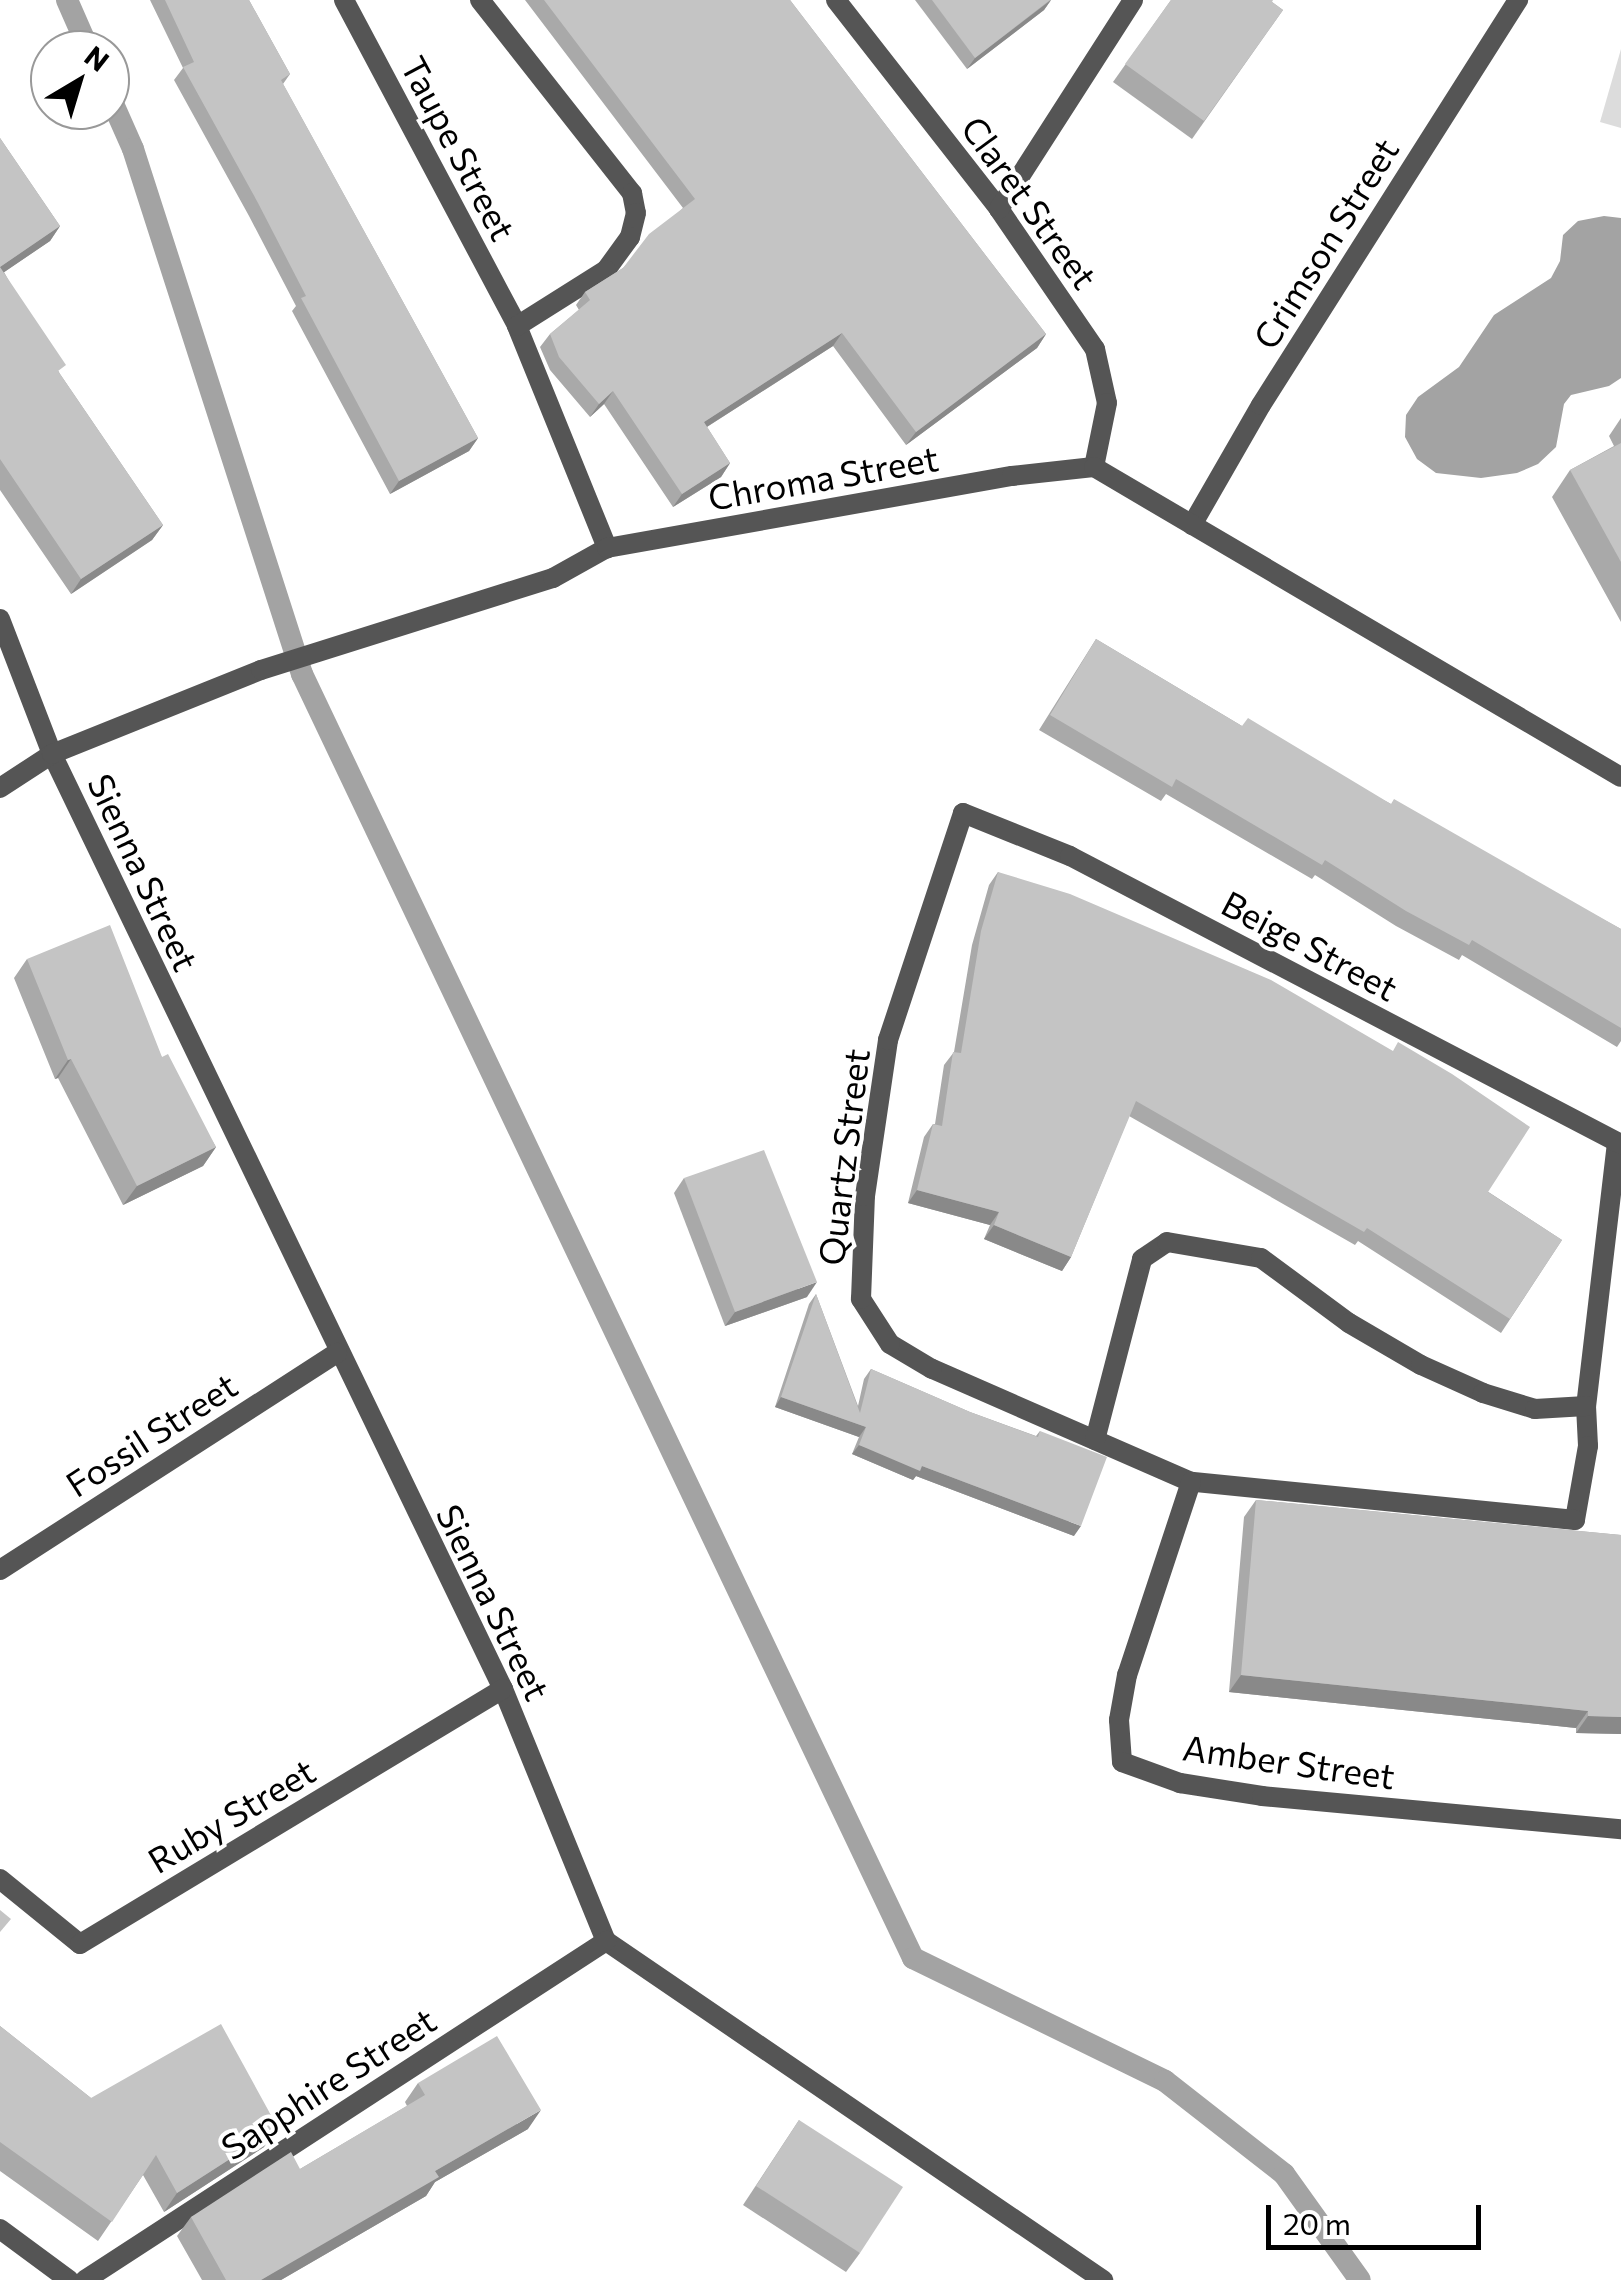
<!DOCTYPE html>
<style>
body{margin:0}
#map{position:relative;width:1621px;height:2280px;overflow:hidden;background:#fff;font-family:Commissioner,sans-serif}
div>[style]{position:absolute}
.green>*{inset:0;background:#dcdcdc}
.water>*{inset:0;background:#a3a3a3}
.stream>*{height:22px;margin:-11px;padding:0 11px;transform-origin:11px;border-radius:11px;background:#a3a3a3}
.minor>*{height:20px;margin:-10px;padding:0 10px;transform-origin:10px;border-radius:10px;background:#555}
.wall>*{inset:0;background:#a9a9a9}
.shaded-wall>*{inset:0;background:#898989}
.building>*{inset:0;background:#c4c4c4}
span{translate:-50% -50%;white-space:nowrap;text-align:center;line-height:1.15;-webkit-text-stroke:8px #fff;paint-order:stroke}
.street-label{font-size:35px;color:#000}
.north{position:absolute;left:30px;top:30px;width:100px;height:100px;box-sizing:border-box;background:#fff;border:2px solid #999;border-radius:50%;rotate:38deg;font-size:28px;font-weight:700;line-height:40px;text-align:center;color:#000}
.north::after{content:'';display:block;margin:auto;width:35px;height:45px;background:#000;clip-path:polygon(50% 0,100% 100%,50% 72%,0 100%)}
.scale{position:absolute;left:1266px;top:2205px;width:215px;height:45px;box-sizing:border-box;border:5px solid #000;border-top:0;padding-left:12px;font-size:30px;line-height:35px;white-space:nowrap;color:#000;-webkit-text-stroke:8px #fff;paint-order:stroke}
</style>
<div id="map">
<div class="green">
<div style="clip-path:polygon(1621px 49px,1621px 128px,1600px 122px)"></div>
</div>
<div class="water">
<div style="clip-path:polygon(1604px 216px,1621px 218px,1621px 378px,1609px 386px,1571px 395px,1564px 404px,1556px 447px,1538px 464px,1517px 473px,1481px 478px,1436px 473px,1417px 459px,1405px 437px,1406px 415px,1418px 397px,1459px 367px,1494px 315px,1551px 278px,1560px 261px,1563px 235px,1578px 221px)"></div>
</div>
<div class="stream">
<div style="left:67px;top:0;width:55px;rotate:66.3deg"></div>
<div style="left:110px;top:97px;width:57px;rotate:66.1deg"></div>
<div style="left:133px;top:149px;width:552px;rotate:72.16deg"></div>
<div style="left:302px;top:674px;width:1422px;rotate:64.55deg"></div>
<div style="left:913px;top:1958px;width:280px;rotate:26deg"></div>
<div style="left:1165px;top:2081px;width:151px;rotate:38deg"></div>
<div style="left:1284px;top:2174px;width:130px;rotate:54.4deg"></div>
</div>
<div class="minor">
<div style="left:344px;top:0;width:369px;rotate:62deg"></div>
<div style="left:517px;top:326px;width:240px;rotate:67.9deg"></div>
<div style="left:480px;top:0;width:246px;rotate:51.8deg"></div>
<div style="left:632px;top:193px;width:20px;rotate:79deg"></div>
<div style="left:636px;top:213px;width:25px;rotate:104deg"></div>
<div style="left:630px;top:237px;width:41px;rotate:126deg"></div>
<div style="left:606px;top:270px;width:105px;rotate:147.8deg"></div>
<div style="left:836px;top:0;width:265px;rotate:52deg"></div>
<div style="left:999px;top:209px;width:170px;rotate:55.6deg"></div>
<div style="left:1095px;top:349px;width:55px;rotate:77.5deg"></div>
<div style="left:1107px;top:403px;width:65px;rotate:101.5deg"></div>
<div style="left:999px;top:209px;width:248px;rotate:-57.3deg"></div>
<div style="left:1192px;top:525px;width:138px;rotate:-60.1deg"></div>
<div style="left:1261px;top:405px;width:480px;rotate:-57.6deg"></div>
<div style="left:0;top:619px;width:145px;rotate:68.9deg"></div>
<div style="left:52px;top:754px;width:1038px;rotate:64.25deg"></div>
<div style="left:503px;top:1689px;width:272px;rotate:67.8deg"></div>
<div style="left:606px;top:1941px;width:602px;rotate:34.3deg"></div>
<div style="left:0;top:788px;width:62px;rotate:-33.2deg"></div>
<div style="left:52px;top:754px;width:225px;rotate:-21.9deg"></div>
<div style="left:261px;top:670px;width:306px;rotate:-17.5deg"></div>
<div style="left:553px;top:578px;width:62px;rotate:-29.1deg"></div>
<div style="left:607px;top:548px;width:411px;rotate:-10.1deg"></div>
<div style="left:1012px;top:476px;width:82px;rotate:-6.3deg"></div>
<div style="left:1094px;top:467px;width:611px;rotate:30.47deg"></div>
<div style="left:1617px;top:1143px;width:265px;rotate:96.7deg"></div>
<div style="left:1586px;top:1406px;width:40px;rotate:87.1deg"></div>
<div style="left:1588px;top:1446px;width:75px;rotate:100deg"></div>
<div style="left:1575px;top:1520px;width:386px;rotate:-174.3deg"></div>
<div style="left:1191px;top:1482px;width:283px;rotate:-156.4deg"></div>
<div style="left:932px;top:1369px;width:49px;rotate:-149.2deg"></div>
<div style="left:890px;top:1344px;width:54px;rotate:-122.8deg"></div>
<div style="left:861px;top:1299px;width:103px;rotate:-87.8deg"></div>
<div style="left:865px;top:1196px;width:158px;rotate:-81.6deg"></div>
<div style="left:888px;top:1040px;width:239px;rotate:-71.7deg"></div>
<div style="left:963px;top:813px;width:115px;rotate:21.9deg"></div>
<div style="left:1070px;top:856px;width:622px;rotate:27.6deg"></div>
<div style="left:1095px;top:1440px;width:187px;rotate:-75.4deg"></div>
<div style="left:1142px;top:1259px;width:30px;rotate:-34deg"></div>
<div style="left:1167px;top:1242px;width:95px;rotate:9.7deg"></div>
<div style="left:1261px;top:1258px;width:109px;rotate:36.5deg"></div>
<div style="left:1349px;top:1323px;width:83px;rotate:30.3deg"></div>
<div style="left:1421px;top:1365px;width:68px;rotate:24.3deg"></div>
<div style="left:1483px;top:1393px;width:54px;rotate:17.1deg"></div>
<div style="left:1535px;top:1409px;width:51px;rotate:-3.4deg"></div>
<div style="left:1191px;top:1482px;width:203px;rotate:108.3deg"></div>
<div style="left:1127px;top:1675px;width:46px;rotate:100.1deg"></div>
<div style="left:1119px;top:1720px;width:42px;rotate:85.9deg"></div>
<div style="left:1122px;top:1762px;width:62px;rotate:19.9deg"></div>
<div style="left:1180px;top:1783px;width:83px;rotate:9deg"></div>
<div style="left:1262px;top:1796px;width:361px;rotate:5.3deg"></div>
<div style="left:0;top:1570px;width:401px;rotate:-32.8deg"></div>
<div style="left:0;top:1879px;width:103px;rotate:39.1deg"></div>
<div style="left:80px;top:1944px;width:494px;rotate:-31.1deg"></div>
<div style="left:0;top:2229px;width:86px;rotate:36.5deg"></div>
<div style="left:85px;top:2280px;width:622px;rotate:-33.05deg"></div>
</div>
<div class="wall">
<div style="clip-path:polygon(150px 0,249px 0,290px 74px,283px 84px,478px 438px,469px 451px,390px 494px,292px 311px,296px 306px,249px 216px,174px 80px,183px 68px)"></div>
<div style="clip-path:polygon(525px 0,790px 0,1046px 334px,1037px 348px,906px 445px,833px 346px,707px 427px,730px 463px,721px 477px,673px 507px,604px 404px,590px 417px,550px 370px,540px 347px,550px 334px,579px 310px,576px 305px,585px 292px,623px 268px,683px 208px)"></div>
<div style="clip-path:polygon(915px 0,1051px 0,1044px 10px,967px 69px)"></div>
<div style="clip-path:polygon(1171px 0,1272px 2px,1283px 10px,1192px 139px,1113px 82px)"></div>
<div style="clip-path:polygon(0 138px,60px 226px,50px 241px,4px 272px,60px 374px,163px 525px,152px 540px,71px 594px,0 490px)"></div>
<div style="clip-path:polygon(1621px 418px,1621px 622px,1552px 497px,1570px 470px,1614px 446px,1609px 436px)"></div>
<div style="clip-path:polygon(1096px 639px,1242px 726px,1391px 804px,1621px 929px,1621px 1041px,1617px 1047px,1462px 955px,1459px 960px,1396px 926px,1315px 875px,1312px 879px,1166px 794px,1161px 801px,1039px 730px)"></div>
<div style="clip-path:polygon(998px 872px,1562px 1240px,1501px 1333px,1358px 1241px,1355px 1245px,1129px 1116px,1071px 1257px,1062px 1271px,984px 1239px,990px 1225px,908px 1203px,924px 1137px,933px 1124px,935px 1124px,944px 1065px,954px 1052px,972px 945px,989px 885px)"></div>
<div style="clip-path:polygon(27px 959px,162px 1057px,216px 1147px,203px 1166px,123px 1205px,58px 1078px,55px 1079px,14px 978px)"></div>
<div style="clip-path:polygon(684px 1178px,807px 1297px,725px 1326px,674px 1193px)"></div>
<div style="clip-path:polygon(816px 1294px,858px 1406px,864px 1379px,871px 1369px,970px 1412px,1036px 1436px,1040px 1431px,1074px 1536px,916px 1476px,913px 1480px,852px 1454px,859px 1437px,775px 1407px,809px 1304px)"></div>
<div style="clip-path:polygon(1256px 1500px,1621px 1535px,1621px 1734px,1576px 1733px,1576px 1728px,1229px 1692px,1244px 1517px)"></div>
<div style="clip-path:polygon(0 2026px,91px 2098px,264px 2147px,164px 2212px,143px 2175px,98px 2241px,0 2171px)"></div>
<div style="clip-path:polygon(418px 2083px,528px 2129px,435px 2182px,426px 2196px,281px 2280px,202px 2280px,177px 2236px,191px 2217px,300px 2169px,407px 2106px,405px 2102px)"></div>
<div style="clip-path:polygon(799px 2120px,860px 2253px,846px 2272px,743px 2205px)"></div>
</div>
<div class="shaded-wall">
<div style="clip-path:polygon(1051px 0,1044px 10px,967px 69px,975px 58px)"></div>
<div style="clip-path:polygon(60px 226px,50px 241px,0 275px,0 267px)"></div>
<div style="clip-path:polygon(842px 333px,833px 346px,694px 435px,704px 422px)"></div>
<div style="clip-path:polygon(1046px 334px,1037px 348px,906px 445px,916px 432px)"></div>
<div style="clip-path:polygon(613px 391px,604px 404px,590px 417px,599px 404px)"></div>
<div style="clip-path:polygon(478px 438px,469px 451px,390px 494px,399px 481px)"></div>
<div style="clip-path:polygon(730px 463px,721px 477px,673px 507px,682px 494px)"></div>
<div style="clip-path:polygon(163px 525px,152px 540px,71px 594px,81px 579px)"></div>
<div style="clip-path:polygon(71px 1059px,58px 1078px,55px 1079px,68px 1060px)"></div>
<div style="clip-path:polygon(216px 1147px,203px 1166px,123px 1205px,137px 1186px)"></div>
<div style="clip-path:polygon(917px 1190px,999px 1212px,990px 1225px,908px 1203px)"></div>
<div style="clip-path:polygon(994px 1225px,1071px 1257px,1062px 1271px,984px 1239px)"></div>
<div style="clip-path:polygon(817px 1282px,807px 1297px,725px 1326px,735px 1312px)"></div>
<div style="clip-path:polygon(781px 1397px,866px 1427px,859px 1437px,775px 1407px)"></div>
<div style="clip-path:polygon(859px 1445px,922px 1466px,1081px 1526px,1074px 1536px,916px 1476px,913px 1480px,852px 1454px)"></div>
<div style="clip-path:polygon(1241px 1675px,1588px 1711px,1576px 1728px,1229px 1692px)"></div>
<div style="clip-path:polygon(1588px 1716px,1621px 1717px,1621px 1734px,1576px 1733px)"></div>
<div style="clip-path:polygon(541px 2110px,528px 2129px,435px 2182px,426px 2196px,281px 2280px,261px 2280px,435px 2171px)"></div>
<div style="clip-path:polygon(278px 2128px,264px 2147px,164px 2212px,177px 2193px)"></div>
</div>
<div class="building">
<div style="clip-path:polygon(165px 0,249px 0,290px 74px,281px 80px,478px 438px,399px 481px,301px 298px,306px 296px,258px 203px,183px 67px,194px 62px)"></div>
<div style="clip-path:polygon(544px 0,790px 0,1046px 334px,916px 432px,842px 333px,704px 422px,730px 463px,682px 494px,613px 391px,599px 404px,559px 357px,550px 334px,590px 300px,585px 292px,623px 268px,649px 234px,695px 199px)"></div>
<div style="clip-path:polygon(932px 0,1050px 0,975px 58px)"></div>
<div style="clip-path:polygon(1171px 0,1273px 0,1272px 2px,1283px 10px,1204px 121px,1125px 64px)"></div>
<div style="clip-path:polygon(0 138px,60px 226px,0 267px,66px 365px,58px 371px,163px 525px,81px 579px,0 459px)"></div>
<div style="clip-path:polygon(1621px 443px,1621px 562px,1570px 470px)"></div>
<div style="clip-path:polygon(1096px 639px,1242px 726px,1248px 718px,1391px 804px,1394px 799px,1621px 929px,1621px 1028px,1472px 940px,1469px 945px,1406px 911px,1325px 860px,1322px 865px,1176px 779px,1172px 787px,1050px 715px)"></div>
<div style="clip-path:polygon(998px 872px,1070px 894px,1271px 980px,1393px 1051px,1398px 1042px,1452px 1074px,1530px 1127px,1488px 1192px,1562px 1240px,1510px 1319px,1367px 1228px,1364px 1232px,1136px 1101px,1071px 1257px,994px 1225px,999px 1212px,917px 1190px,933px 1124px,942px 1126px,953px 1052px,961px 1053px,981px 931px)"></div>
<div style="clip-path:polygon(110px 925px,162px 1057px,168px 1054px,216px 1147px,137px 1186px,71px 1059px,68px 1060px,27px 959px)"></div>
<div style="clip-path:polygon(764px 1150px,817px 1282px,735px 1312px,684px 1178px)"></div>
<div style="clip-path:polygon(816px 1294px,860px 1413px,871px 1369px,970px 1412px,1038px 1437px,1040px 1431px,1107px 1457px,1081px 1526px,922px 1466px,920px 1471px,859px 1445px,866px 1427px,781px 1397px)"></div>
<div style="clip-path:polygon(1256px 1500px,1621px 1535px,1621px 1717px,1588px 1716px,1588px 1711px,1241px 1675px)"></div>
<div style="clip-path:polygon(0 1910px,11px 1919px,0 1932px)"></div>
<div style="clip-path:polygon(221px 2024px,278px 2128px,177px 2193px,156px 2155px,112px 2222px,0 2142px,0 2026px,91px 2098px)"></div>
<div style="clip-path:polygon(497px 2036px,541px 2110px,435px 2171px,439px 2177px,261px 2280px,226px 2280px,191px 2217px,291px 2152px,300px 2169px,425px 2095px,418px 2083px)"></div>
<div style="clip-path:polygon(799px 2120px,903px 2187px,860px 2253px,756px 2186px)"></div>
</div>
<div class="street-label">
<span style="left:459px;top:148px;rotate:62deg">Taupe Street</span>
<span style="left:1030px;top:202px;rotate:54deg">Claret Street</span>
<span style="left:1325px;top:243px;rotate:-58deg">Crimson Street</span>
<span style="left:823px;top:477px;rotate:-10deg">Chroma Street</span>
<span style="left:144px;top:872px;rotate:65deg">Sienna Street</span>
<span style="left:1310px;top:945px;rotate:28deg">Beige Street</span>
<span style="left:843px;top:1157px;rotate:-83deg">Quartz Street</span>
<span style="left:151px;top:1434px;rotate:-33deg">Fossil Street</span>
<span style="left:494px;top:1602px;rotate:64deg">Sienna Street</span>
<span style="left:1289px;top:1761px;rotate:8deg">Amber Street</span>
<span style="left:231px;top:1815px;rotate:-31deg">Ruby Street</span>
<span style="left:328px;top:2083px;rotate:-33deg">Sapphire Street</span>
</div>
<div class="north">N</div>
<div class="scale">20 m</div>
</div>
